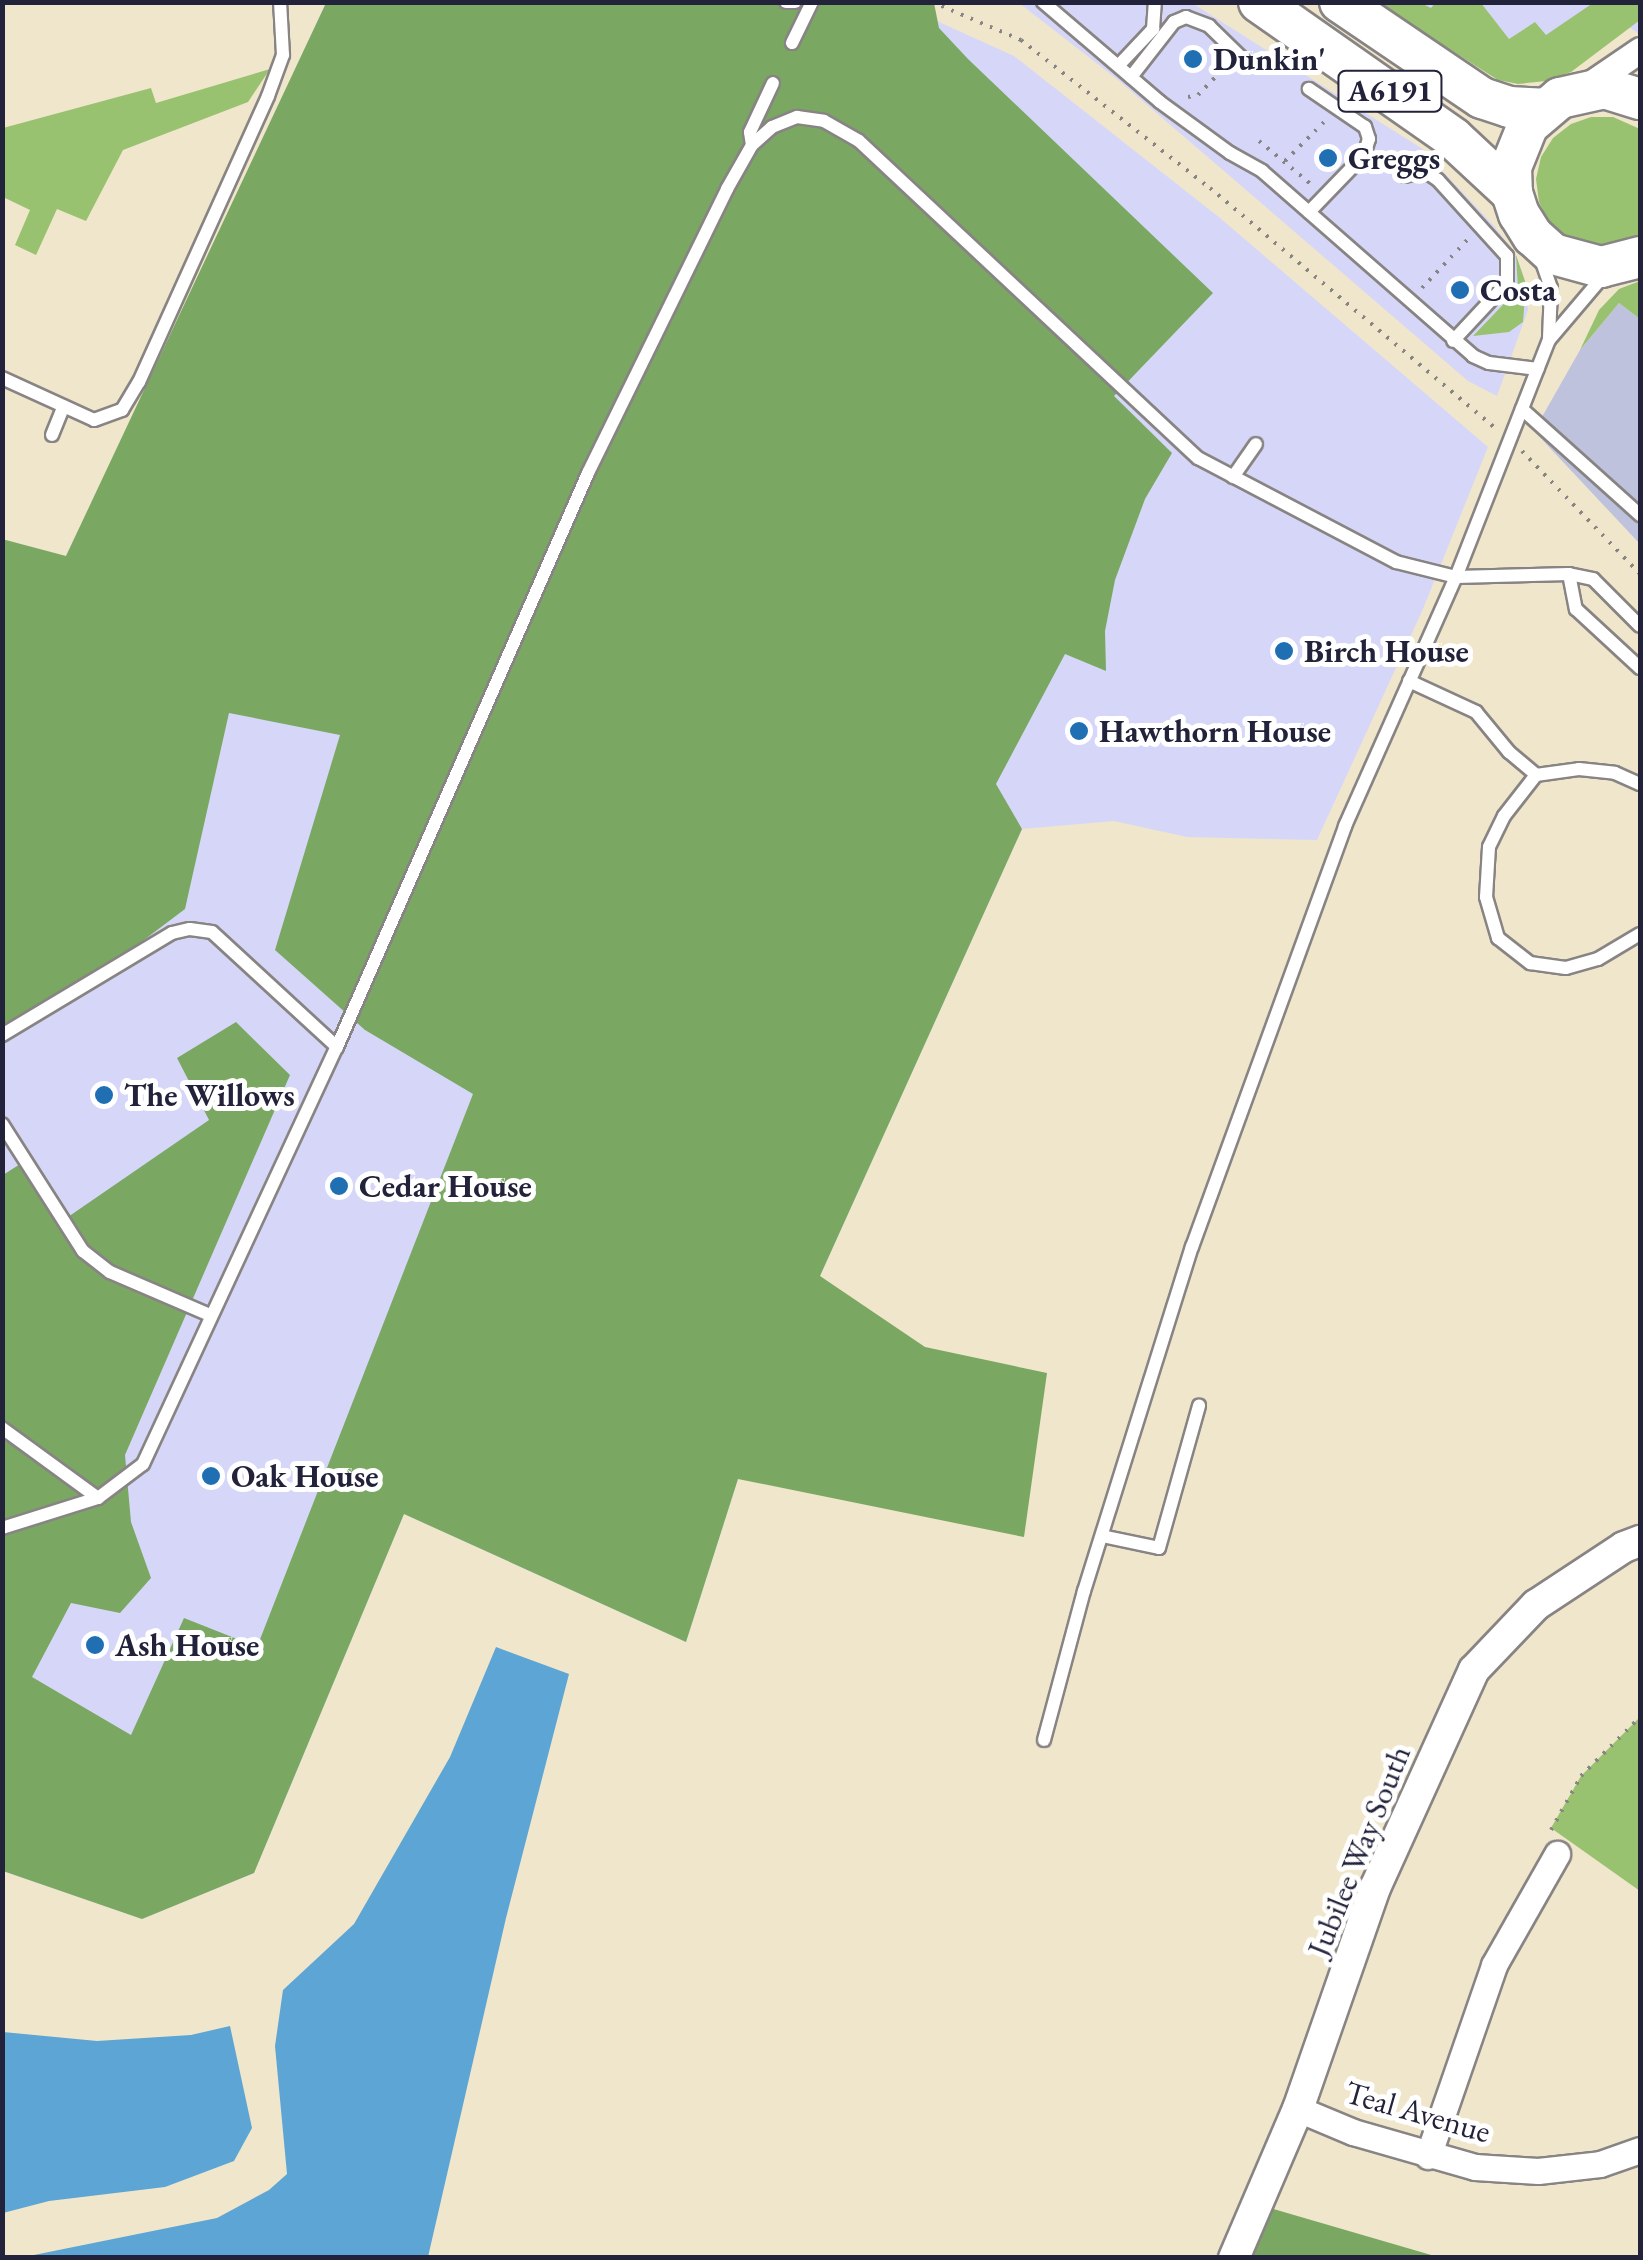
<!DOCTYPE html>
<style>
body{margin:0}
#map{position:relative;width:1643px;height:2260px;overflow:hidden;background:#efe6cb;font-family:"EB Garamond",serif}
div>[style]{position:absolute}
.built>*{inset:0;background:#d6d7f8}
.industrial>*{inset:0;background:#bec2dd}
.green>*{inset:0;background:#98c26f}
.forest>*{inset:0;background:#7aa862}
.water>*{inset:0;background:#5da5d4}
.path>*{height:4px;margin-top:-2px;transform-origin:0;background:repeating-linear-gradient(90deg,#888483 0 2.5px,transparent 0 10.5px)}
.roads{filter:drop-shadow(2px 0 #888483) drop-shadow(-2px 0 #888483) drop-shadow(0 2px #888483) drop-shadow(0 -2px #888483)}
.service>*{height:12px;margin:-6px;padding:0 6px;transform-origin:6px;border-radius:6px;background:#fff}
.minor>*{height:25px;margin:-12.5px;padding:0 12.5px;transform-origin:12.5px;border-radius:12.5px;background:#fff}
.tertiary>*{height:30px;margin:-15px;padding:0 15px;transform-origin:15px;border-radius:15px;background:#fff}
.primary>*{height:40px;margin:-20px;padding:0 20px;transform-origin:20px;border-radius:20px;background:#fff}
.dots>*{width:28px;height:28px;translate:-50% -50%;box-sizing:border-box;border:5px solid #fff;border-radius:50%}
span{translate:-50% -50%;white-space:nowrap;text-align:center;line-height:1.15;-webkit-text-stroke:10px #fff;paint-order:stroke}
.shield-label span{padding:2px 8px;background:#fff;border:2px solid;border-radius:8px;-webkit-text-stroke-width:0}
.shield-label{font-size:30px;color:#22223b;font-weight:700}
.poi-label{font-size:32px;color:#22223b;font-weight:700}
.left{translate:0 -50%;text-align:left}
.street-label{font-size:32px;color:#22223b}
.frame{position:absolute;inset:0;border:5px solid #22223b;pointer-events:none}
</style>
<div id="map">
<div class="built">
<div style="clip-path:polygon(326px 3px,897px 3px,1014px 56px,1220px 218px,1488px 447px,1423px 609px,1317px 840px,1187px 837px,1114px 821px,1022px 829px,820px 1276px,738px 1479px,686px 1642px,404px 1514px,254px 1873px,142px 1919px,3px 1871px,2px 685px,120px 446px)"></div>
<div style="clip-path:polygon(1019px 3px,1192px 3px,1421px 148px,1494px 226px,1516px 255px,1526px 284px,1528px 310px,1497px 396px,1468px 381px,1117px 79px)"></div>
<div style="clip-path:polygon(1421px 3px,1640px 3px,1640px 35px,1606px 9px,1529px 49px,1463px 27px)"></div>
</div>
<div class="industrial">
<div style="clip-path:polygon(1619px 303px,1640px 319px,1640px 544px,1534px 431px,1580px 350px)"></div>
</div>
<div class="green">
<div style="clip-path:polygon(1377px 3px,1421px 3px,1431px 8px,1435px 3px,1481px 3px,1509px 39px,1535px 22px,1546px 35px,1593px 3px,1640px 3px,1640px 20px,1571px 72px,1546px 81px,1518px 84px,1498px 80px)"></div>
<div style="clip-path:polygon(270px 69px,248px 102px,123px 150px,86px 221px,57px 209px,36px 255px,15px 245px,30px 210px,3px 197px,3px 128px,151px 88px,156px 103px)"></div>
<div style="clip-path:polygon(1591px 117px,1613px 117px,1640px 129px,1640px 237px,1608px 249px,1565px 238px,1549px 222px,1539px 202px,1536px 179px,1541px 157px,1553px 138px,1571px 124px)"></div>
<div style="clip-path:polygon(1516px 255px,1526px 284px,1523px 322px,1509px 332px,1473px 336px,1518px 289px)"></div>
<div style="clip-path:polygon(1640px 281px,1640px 319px,1619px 303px,1580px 350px,1599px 310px,1619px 289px)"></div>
<div style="clip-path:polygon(1640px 1717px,1640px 1891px,1551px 1828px,1581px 1776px)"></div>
</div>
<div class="forest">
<div style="clip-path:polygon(326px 3px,934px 3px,939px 28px,968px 59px,1213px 293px,1114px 396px,1172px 453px,1145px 499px,1115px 580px,1105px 631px,1106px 671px,1065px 654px,996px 784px,1022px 829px,820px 1276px,925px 1347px,1047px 1373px,1024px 1537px,738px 1479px,686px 1642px,404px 1514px,254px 1873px,142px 1919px,3px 1871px,3px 1175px,28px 1159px,65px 1219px,209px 1120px,177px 1058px,236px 1022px,290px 1075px,125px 1455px,131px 1522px,151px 1578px,120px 1613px,71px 1603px,32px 1677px,131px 1735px,184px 1618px,257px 1647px,473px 1094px,365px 1030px,275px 950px,340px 735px,229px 713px,185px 909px,132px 949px,3px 1026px,2px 539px,66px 556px)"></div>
<div style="clip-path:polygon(1270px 2208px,1438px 2257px,1249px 2258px)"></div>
</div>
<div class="water">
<div style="clip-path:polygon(496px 1647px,569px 1674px,506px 1918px,428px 2257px,24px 2257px,217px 2218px,269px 2190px,287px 2174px,275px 2046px,283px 1990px,354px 1924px,450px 1757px)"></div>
<div style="clip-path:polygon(230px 2026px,252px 2128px,234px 2161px,165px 2187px,49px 2201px,3px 2213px,3px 2032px,97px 2041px,191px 2035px)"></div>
</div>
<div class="path">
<div style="left:932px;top:2px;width:97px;rotate:23.1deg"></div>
<div style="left:1021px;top:40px;width:240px;rotate:38.1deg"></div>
<div style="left:1210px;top:188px;width:374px;rotate:40.1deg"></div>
<div style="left:1188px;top:97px;width:10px;rotate:-11deg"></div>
<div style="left:1198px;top:95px;width:42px;rotate:-46deg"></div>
<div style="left:1259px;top:141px;width:70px;rotate:39.8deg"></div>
<div style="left:1285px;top:161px;width:55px;rotate:-45deg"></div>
<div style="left:1422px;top:288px;width:66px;rotate:-46.8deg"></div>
<div style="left:1522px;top:451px;width:170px;rotate:46.2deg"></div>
<div style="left:1551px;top:1830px;width:62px;rotate:-60.9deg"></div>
<div style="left:1581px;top:1776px;width:83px;rotate:-45deg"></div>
</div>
<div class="roads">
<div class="service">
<div style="left:786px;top:2px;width:9px"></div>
<div style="left:1043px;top:2px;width:154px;rotate:40.5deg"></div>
<div style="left:1160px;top:102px;width:87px;rotate:36.1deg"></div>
<div style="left:1230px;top:153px;width:37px;rotate:29deg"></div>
<div style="left:1262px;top:171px;width:281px;rotate:41.2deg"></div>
<div style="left:1473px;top:356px;width:17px;rotate:24deg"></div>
<div style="left:1489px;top:363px;width:49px;rotate:7deg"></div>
<div style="left:792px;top:43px;width:46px;rotate:-64deg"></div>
<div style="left:1119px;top:65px;width:50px;rotate:-46.6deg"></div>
<div style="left:1153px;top:29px;width:27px;rotate:-86deg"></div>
<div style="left:1131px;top:77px;width:70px;rotate:-52deg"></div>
<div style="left:1174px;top:22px;width:13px;rotate:-23deg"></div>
<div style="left:1186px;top:17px;width:25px;rotate:21deg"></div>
<div style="left:1209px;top:26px;width:53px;rotate:44.2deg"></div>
<div style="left:752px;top:145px;width:13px;rotate:-99deg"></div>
<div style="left:750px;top:132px;width:54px;rotate:-64.9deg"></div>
<div style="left:1405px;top:176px;width:21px;rotate:-14deg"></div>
<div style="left:1425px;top:171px;width:16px;rotate:35deg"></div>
<div style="left:1438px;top:180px;width:103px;rotate:47.8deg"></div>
<div style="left:1507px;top:256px;width:27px;rotate:90deg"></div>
<div style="left:1507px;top:283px;width:79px;rotate:133deg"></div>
<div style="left:1309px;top:212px;width:79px;rotate:-46deg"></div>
<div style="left:1364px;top:155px;width:17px;rotate:-73deg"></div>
<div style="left:1369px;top:139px;width:13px;rotate:-108deg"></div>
<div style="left:1365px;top:127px;width:68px;rotate:-145.8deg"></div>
<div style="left:1541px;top:259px;width:31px;rotate:71deg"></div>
<div style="left:1551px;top:288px;width:49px;rotate:92.3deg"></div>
<div style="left:2px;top:378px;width:101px;rotate:24.5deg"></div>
<div style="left:94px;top:420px;width:30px;rotate:-20deg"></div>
<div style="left:122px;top:410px;width:33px;rotate:-59deg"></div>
<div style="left:139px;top:382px;width:314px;rotate:-65.7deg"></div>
<div style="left:268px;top:96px;width:44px;rotate:-69.9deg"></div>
<div style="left:283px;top:55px;width:53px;rotate:-93.2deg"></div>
<div style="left:1522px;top:409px;width:159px;rotate:41.9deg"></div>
<div style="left:52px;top:435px;width:31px;rotate:-68deg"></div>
<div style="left:1233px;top:477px;width:40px;rotate:-55.1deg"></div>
<div style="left:1569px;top:574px;width:36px;rotate:79deg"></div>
<div style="left:1576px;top:609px;width:87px;rotate:42.7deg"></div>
<div style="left:1409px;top:681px;width:74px;rotate:24.8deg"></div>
<div style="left:1476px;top:712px;width:52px;rotate:50.5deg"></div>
<div style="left:1509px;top:752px;width:35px;rotate:40deg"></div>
<div style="left:1536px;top:775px;width:43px;rotate:-7.9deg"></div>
<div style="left:1579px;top:769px;width:36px;rotate:6deg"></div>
<div style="left:1615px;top:773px;width:27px;rotate:24deg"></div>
<div style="left:1536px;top:775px;width:52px;rotate:128deg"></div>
<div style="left:1504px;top:816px;width:34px;rotate:116deg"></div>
<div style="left:1489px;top:847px;width:50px;rotate:93.4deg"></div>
<div style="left:1486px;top:897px;width:43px;rotate:73.7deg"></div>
<div style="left:1498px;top:938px;width:41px;rotate:38deg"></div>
<div style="left:1530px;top:963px;width:36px;rotate:8deg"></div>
<div style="left:1566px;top:968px;width:33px;rotate:-16deg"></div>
<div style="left:1598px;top:959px;width:49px;rotate:-30.8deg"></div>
<div style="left:2px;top:1035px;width:198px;rotate:-31deg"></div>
<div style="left:172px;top:933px;width:18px;rotate:-13deg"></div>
<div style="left:190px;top:929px;width:22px;rotate:8deg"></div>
<div style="left:212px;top:932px;width:170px;rotate:42.6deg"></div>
<div style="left:2px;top:1124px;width:151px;rotate:57.5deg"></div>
<div style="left:83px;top:1251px;width:34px;rotate:38deg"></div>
<div style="left:110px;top:1272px;width:109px;rotate:23.3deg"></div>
<div style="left:2px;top:1428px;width:119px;rotate:36.1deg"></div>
<div style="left:2px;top:1528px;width:101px;rotate:-17.4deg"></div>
<div style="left:98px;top:1498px;width:56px;rotate:-37.1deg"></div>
<div style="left:143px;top:1464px;width:460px;rotate:-65.1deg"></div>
<div style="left:337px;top:1047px;width:626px;rotate:-66.38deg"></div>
<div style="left:588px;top:473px;width:316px;rotate:-63.9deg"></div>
<div style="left:727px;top:189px;width:51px;rotate:-60.4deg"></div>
<div style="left:752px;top:145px;width:27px;rotate:-42deg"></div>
<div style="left:772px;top:127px;width:27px;rotate:-22deg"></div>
<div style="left:797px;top:117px;width:27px;rotate:8deg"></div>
<div style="left:824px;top:121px;width:40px;rotate:29.7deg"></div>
<div style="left:859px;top:141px;width:464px;rotate:43.1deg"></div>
<div style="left:1198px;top:458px;width:224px;rotate:27.7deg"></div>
<div style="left:1396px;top:562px;width:62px;rotate:14deg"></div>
<div style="left:1456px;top:577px;width:113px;rotate:-1.5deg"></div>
<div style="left:1569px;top:574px;width:25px;rotate:12deg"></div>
<div style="left:1593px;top:579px;width:66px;rotate:45deg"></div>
<div style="left:1102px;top:1536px;width:58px;rotate:11.9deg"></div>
<div style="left:1159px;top:1548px;width:148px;rotate:-74.3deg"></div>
<div style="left:1044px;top:1740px;width:154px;rotate:-75deg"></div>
<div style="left:1084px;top:1591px;width:361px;rotate:-72.6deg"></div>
<div style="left:1192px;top:1247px;width:448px;rotate:-70deg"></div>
<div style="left:1345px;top:826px;width:273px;rotate:-66deg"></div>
<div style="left:1456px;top:577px;width:255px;rotate:-68.6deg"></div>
<div style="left:1549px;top:340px;width:87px;rotate:-49.7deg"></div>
</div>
<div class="minor">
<div style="left:1587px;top:86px;width:64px;rotate:-34.2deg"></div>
<div style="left:1298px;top:2109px;width:60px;rotate:22.7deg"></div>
<div style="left:1353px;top:2132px;width:127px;rotate:16deg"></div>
<div style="left:1475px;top:2167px;width:63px;rotate:3.6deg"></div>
<div style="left:1538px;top:2171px;width:62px;rotate:-6.4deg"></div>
<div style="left:1600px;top:2164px;width:42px;rotate:-19.3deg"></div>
<div style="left:1428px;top:2156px;width:202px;rotate:-70.9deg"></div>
<div style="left:1494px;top:1965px;width:128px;rotate:-60.4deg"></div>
</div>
<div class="tertiary">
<div style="left:1234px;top:2258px;width:162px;rotate:-66.8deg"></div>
<div style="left:1298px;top:2109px;width:234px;rotate:-70.8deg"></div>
<div style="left:1375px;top:1888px;width:239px;rotate:-65.6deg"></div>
<div style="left:1474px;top:1670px;width:90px;rotate:-46.4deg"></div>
<div style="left:1536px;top:1605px;width:105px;rotate:-33.4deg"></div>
<div style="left:1624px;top:1547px;width:17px;rotate:-21deg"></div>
</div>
<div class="primary">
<div style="left:1259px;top:2px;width:237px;rotate:35deg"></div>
<div style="left:1453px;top:138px;width:81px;rotate:43deg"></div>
<div style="left:1340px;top:2px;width:171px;rotate:34.1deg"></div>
<div style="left:1482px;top:98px;width:28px;rotate:18deg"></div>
<div style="left:1509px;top:107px;width:34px;rotate:3deg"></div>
<div style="left:1640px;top:99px;width:37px;rotate:-163deg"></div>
<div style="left:1605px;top:88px;width:46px;rotate:167.5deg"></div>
<div style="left:1560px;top:98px;width:42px;rotate:139.8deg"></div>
<div style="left:1528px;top:125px;width:45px;rotate:112deg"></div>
<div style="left:1511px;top:167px;width:26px;rotate:88deg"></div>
<div style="left:1512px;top:193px;width:22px;rotate:72deg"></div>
<div style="left:1519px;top:214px;width:26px;rotate:58deg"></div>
<div style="left:1533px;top:236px;width:27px;rotate:42deg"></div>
<div style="left:1553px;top:254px;width:50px;rotate:15.2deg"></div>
<div style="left:1601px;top:267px;width:40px;rotate:-14.4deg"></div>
</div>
</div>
<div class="dots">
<div style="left:1193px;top:59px;background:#1f6fb2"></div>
<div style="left:1328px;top:158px;background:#1f6fb2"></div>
<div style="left:1460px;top:290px;background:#1f6fb2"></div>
<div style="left:1284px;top:651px;background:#1f6fb2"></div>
<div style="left:1079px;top:731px;background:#1f6fb2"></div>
<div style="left:104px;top:1095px;background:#1f6fb2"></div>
<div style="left:339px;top:1186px;background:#1f6fb2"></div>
<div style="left:211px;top:1476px;background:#1f6fb2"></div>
<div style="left:95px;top:1645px;background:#1f6fb2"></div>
</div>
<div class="shield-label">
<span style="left:1390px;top:91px">A6191</span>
</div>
<div class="poi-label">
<span class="left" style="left:1213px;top:59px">Dunkin'</span>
<span class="left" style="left:1348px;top:158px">Greggs</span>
<span class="left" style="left:1480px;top:290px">Costa</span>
<span class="left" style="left:1304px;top:651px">Birch House</span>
<span class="left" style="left:1099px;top:731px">Hawthorn House</span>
<span class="left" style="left:124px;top:1095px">The Willows</span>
<span class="left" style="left:359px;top:1186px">Cedar House</span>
<span class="left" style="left:231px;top:1476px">Oak House</span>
<span class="left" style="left:115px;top:1645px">Ash House</span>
</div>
<div class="street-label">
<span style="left:1359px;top:1851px;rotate:-68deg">Jubilee Way South</span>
<span style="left:1418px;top:2112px;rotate:16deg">Teal Avenue</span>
</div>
<div class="frame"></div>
</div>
